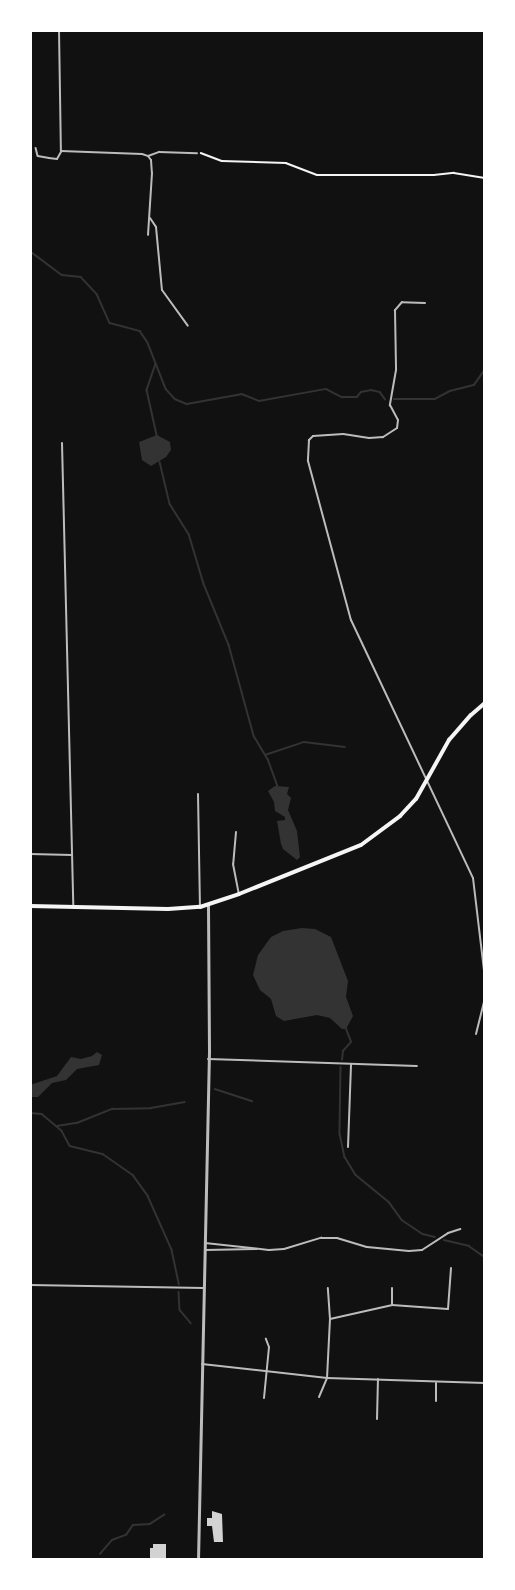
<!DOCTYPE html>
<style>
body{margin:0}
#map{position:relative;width:515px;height:1590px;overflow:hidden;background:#111;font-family:"IBM Plex Sans",sans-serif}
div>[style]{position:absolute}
.water>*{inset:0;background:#333}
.stream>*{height:1.5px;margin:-0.75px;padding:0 0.75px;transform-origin:0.75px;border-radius:0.75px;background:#333}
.building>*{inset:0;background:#d3d3d3}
.path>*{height:1.5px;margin:-0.75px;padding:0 0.75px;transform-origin:0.75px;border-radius:0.75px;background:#f5f5f5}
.service>*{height:1.5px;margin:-0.75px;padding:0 0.75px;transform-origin:0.75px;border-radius:0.75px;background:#bcbcbc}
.minor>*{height:2px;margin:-1px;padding:0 1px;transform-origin:1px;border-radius:1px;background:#bcbcbc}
.tertiary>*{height:3px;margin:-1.5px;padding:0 1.5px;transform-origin:1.5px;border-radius:1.5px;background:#bcbcbc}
.secondary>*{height:4px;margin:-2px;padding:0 2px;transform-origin:2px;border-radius:2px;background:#f5f5f5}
span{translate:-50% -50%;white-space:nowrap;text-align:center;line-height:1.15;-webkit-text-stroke:5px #fff;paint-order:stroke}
.frame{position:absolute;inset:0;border:32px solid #fff;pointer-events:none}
</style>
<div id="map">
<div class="water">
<div style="clip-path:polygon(157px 435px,170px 442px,171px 450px,166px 457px,151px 466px,142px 460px,139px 442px)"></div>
<div style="clip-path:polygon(275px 786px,289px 787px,287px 794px,291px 798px,288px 810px,297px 831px,300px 857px,297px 860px,283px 849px,281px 844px,277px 821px,285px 820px,285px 817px,275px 811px,274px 802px,268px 791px)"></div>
<div style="clip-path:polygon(302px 928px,315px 929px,331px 937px,348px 981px,346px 997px,353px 1016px,346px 1029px,342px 1029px,330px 1018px,317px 1015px,284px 1021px,276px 1016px,271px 999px,260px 990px,253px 975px,258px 955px,271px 937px,283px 931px)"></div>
<div style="clip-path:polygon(97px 1052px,102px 1055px,99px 1065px,77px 1069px,66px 1080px,52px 1083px,38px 1097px,30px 1097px,30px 1085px,57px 1076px,71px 1057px,81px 1059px,92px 1056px)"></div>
</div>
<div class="stream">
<div style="left:30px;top:251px;width:40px;rotate:37deg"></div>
<div style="left:62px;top:275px;width:19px;rotate:6deg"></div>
<div style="left:81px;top:277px;width:23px;rotate:47deg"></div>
<div style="left:97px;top:294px;width:32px;rotate:66deg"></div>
<div style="left:110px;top:323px;width:31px;rotate:15deg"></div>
<div style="left:140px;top:331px;width:14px;rotate:56deg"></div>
<div style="left:148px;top:343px;width:49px;rotate:68.6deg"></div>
<div style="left:166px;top:389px;width:13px;rotate:48deg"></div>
<div style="left:175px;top:399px;width:13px;rotate:23deg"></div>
<div style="left:187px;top:404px;width:56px;rotate:-10.3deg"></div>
<div style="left:242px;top:394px;width:18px;rotate:22deg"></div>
<div style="left:259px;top:401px;width:68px;rotate:-10.2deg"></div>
<div style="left:326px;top:389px;width:18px;rotate:27deg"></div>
<div style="left:342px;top:397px;width:15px"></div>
<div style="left:357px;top:397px;width:6px;rotate:-51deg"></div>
<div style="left:361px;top:392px;width:10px;rotate:-11deg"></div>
<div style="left:371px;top:390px;width:9px;rotate:13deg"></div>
<div style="left:380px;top:392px;width:9px;rotate:54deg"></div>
<div style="left:156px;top:364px;width:28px;rotate:109deg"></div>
<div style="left:147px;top:390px;width:46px;rotate:77.5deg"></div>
<div style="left:394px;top:399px;width:41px"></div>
<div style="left:435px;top:399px;width:17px;rotate:-28deg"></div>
<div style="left:450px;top:391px;width:25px;rotate:-14deg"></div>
<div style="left:474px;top:385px;width:19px;rotate:-55deg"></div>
<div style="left:160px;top:462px;width:43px;rotate:76.6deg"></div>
<div style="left:170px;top:504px;width:36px;rotate:58deg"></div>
<div style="left:189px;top:534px;width:52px;rotate:73.3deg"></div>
<div style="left:204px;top:584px;width:66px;rotate:67.7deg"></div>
<div style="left:229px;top:645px;width:94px;rotate:74.6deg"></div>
<div style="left:254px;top:736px;width:27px;rotate:59deg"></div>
<div style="left:268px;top:759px;width:29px;rotate:70deg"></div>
<div style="left:265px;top:755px;width:41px;rotate:-18.4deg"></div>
<div style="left:304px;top:742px;width:41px;rotate:7deg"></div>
<div style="left:342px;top:1060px;width:9px;rotate:-84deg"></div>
<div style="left:343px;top:1051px;width:12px;rotate:-48deg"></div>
<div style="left:351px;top:1042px;width:14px;rotate:-111deg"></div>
<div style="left:341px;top:1067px;width:67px;rotate:90.9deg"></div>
<div style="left:340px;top:1134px;width:24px;rotate:78deg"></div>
<div style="left:345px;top:1157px;width:21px;rotate:59deg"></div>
<div style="left:356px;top:1175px;width:43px;rotate:39.3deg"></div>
<div style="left:389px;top:1202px;width:22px;rotate:54deg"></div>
<div style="left:402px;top:1220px;width:25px;rotate:34deg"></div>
<div style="left:423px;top:1234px;width:12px;rotate:14deg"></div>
<div style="left:215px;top:1089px;width:39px;rotate:18deg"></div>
<div style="left:30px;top:1113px;width:12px;rotate:5deg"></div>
<div style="left:42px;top:1114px;width:26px;rotate:40deg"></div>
<div style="left:62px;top:1131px;width:17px;rotate:62deg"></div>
<div style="left:70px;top:1146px;width:34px;rotate:14deg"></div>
<div style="left:103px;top:1154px;width:37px;rotate:35deg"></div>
<div style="left:133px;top:1175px;width:26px;rotate:54deg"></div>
<div style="left:148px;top:1196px;width:59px;rotate:66deg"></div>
<div style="left:172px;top:1250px;width:35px;rotate:78deg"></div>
<div style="left:57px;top:1126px;width:20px;rotate:-9deg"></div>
<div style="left:77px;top:1123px;width:38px;rotate:-22deg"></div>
<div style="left:112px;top:1109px;width:39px;rotate:-1deg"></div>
<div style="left:151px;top:1108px;width:34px;rotate:-10deg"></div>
<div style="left:444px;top:1240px;width:26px;rotate:13deg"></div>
<div style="left:469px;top:1246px;width:19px;rotate:35deg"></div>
<div style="left:179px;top:1292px;width:18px;rotate:87deg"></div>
<div style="left:180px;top:1310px;width:17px;rotate:50deg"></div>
<div style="left:100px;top:1554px;width:18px;rotate:-49deg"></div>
<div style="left:112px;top:1540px;width:15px;rotate:-20deg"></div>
<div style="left:126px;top:1535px;width:12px;rotate:-55deg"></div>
<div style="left:133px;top:1525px;width:17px;rotate:-3deg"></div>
<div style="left:150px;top:1524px;width:17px;rotate:-33deg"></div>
</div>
<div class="building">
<div style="clip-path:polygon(212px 1511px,222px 1514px,223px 1542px,214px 1542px,212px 1526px,207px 1526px,207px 1518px,212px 1518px)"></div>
<div style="clip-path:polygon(153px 1544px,166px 1544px,166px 1560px,150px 1560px,150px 1548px,153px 1548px)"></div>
</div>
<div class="path">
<div style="left:201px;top:153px;width:22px;rotate:21deg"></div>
<div style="left:222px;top:161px;width:64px;rotate:1.8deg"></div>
<div style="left:286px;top:163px;width:33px;rotate:21deg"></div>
<div style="left:317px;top:175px;width:117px"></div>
<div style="left:434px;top:175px;width:20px;rotate:-6deg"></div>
<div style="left:454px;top:173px;width:31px;rotate:9deg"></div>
</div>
<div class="service">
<div style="left:36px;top:148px;width:8px;rotate:76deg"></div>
<div style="left:38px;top:156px;width:11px;rotate:10deg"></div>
<div style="left:49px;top:158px;width:8px;rotate:7deg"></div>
<div style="left:57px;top:159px;width:8px;rotate:-60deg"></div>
</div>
<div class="minor">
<div style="left:59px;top:30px;width:121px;rotate:89.1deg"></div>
<div style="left:61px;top:151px;width:81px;rotate:2.1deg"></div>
<div style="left:142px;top:154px;width:6px;rotate:18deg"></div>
<div style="left:148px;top:156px;width:12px;rotate:-20deg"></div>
<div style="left:159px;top:152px;width:38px;rotate:2deg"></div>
<div style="left:148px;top:156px;width:5px;rotate:53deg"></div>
<div style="left:151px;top:160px;width:13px;rotate:86deg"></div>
<div style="left:152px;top:173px;width:62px;rotate:93.7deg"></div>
<div style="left:150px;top:218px;width:11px;rotate:56deg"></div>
<div style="left:156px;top:227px;width:63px;rotate:84.6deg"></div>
<div style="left:162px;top:290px;width:44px;rotate:54.2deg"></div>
<div style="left:425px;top:303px;width:23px;rotate:-178deg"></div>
<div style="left:402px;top:302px;width:11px;rotate:131deg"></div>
<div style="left:395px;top:310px;width:60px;rotate:89deg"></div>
<div style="left:396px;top:370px;width:36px;rotate:100deg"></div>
<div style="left:390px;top:405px;width:17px;rotate:62deg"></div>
<div style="left:398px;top:420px;width:8px;rotate:97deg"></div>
<div style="left:397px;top:428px;width:17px;rotate:147deg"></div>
<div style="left:383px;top:437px;width:14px;rotate:176deg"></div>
<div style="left:369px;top:438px;width:26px;rotate:-171deg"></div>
<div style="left:343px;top:434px;width:30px;rotate:176deg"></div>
<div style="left:313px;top:436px;width:6px;rotate:135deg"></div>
<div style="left:309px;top:440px;width:21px;rotate:93deg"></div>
<div style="left:308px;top:461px;width:165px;rotate:74.9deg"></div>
<div style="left:351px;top:620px;width:285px;rotate:64.7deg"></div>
<div style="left:473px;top:878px;width:102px;rotate:83.2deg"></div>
<div style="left:62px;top:443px;width:465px;rotate:88.6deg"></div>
<div style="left:198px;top:794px;width:113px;rotate:89deg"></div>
<div style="left:236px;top:832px;width:32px;rotate:95deg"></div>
<div style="left:233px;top:864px;width:31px;rotate:79deg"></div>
<div style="left:30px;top:854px;width:42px;rotate:1.4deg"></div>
<div style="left:476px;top:1034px;width:37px;rotate:-76deg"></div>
<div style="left:208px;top:1059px;width:209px;rotate:1.9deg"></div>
<div style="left:348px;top:1147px;width:83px;rotate:-87.9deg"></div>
<div style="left:205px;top:1243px;width:64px;rotate:6.2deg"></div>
<div style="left:269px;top:1250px;width:15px;rotate:-4deg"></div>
<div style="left:284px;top:1249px;width:39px;rotate:-17deg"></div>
<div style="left:321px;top:1238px;width:16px"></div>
<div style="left:337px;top:1238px;width:31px;rotate:17deg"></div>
<div style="left:367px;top:1247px;width:42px;rotate:5.4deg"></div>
<div style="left:409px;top:1251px;width:13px;rotate:-4deg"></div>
<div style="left:422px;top:1250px;width:31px;rotate:-33deg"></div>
<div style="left:448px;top:1233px;width:13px;rotate:-18deg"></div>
<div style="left:205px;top:1250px;width:52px;rotate:-1.1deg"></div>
<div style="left:30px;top:1285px;width:174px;rotate:1deg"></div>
<div style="left:392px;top:1288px;width:17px;rotate:90deg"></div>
<div style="left:330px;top:1319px;width:64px;rotate:-12.7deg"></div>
<div style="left:392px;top:1305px;width:56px;rotate:4.1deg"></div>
<div style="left:448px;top:1309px;width:41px;rotate:-85.8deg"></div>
<div style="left:202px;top:1364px;width:126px;rotate:6.4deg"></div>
<div style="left:327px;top:1378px;width:158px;rotate:1.8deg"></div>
<div style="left:319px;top:1397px;width:21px;rotate:-67deg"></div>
<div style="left:327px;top:1378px;width:59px;rotate:-87.1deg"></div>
<div style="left:330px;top:1319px;width:31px;rotate:-94deg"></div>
<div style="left:264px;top:1398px;width:51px;rotate:-84.4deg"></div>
<div style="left:269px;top:1347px;width:9px;rotate:-111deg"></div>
<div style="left:436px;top:1401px;width:18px;rotate:-90deg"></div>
<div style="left:377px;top:1419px;width:40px;rotate:-88.6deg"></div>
</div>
<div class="tertiary">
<div style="left:198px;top:1560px;width:510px;rotate:-88.76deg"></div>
<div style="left:209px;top:1050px;width:145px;rotate:-90.4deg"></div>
</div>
<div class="secondary">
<div style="left:30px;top:906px;width:138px;rotate:1.2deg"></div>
<div style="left:168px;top:909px;width:32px;rotate:-4deg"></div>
<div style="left:200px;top:907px;width:41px;rotate:-18.4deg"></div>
<div style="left:239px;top:894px;width:131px;rotate:-21.9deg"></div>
<div style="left:361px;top:845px;width:49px;rotate:-36.6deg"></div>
<div style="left:400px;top:816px;width:23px;rotate:-47deg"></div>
<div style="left:416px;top:799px;width:68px;rotate:-60.8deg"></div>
<div style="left:449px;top:740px;width:33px;rotate:-49deg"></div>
<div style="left:471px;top:715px;width:18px;rotate:-41deg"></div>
</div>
<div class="frame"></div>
</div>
